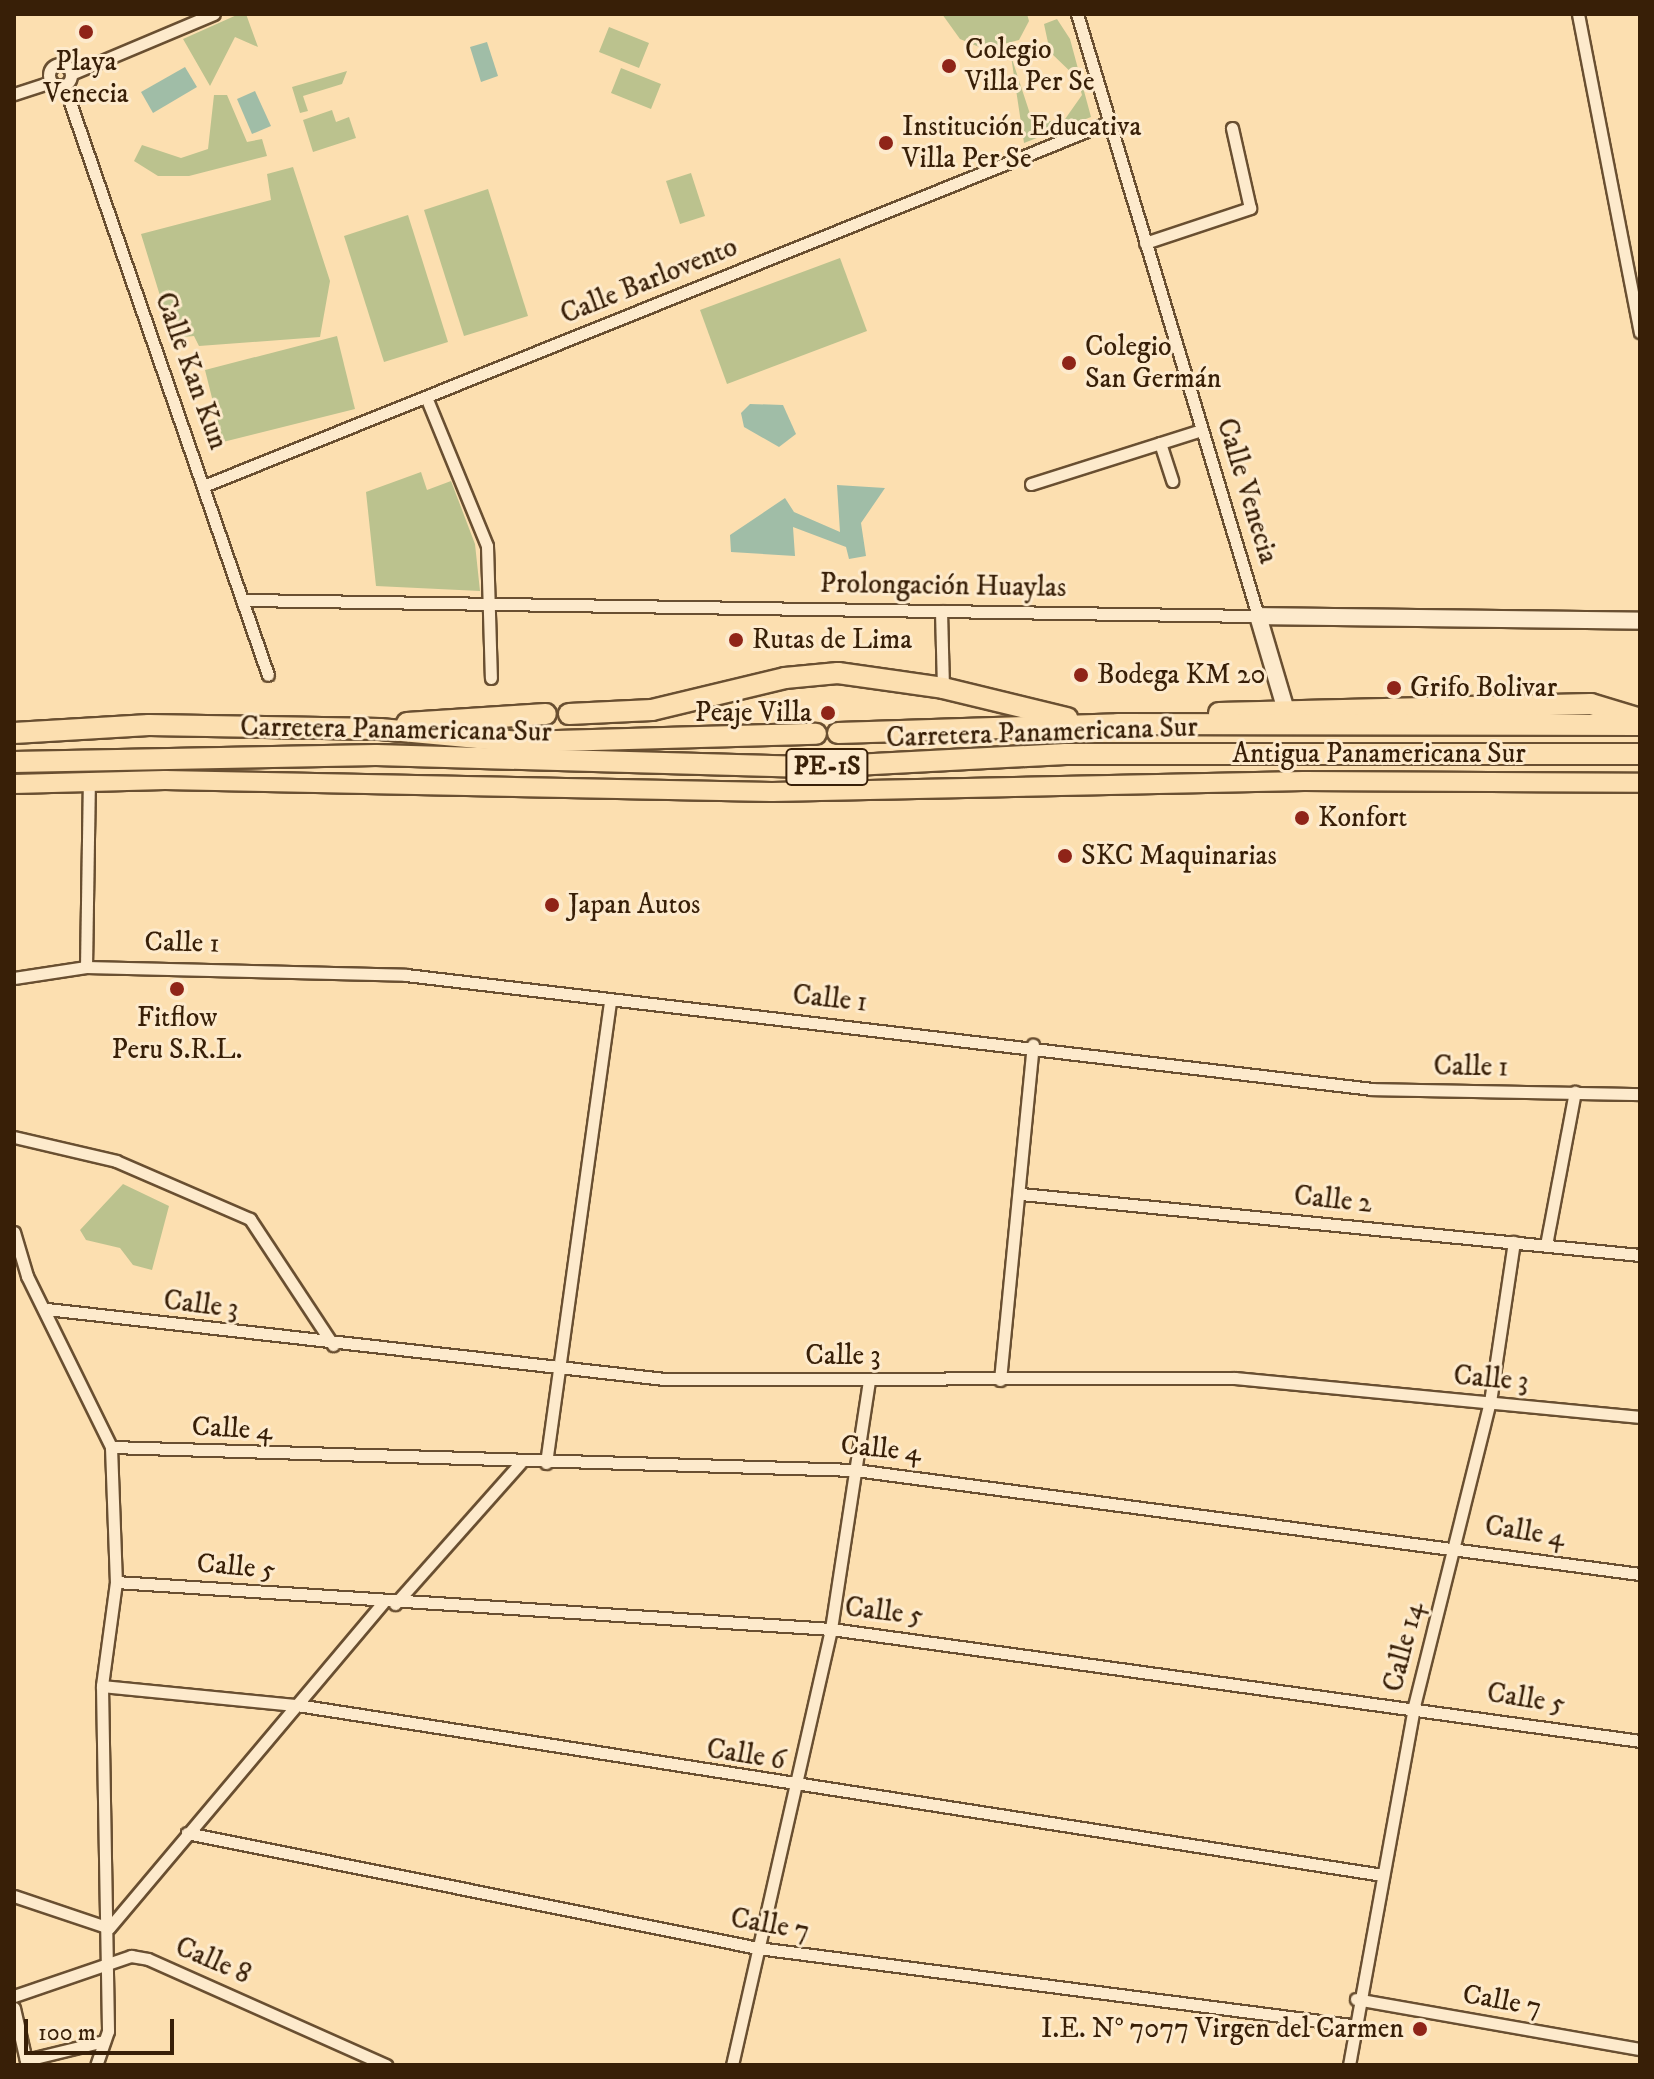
<!DOCTYPE html>
<meta charset="utf-8">
<style>
body{margin:0}
#map{position:relative;width:1654px;height:2079px;overflow:hidden;background:#fcdfb0;font-family:"IM FELL DW Pica",serif}
div>[style]{position:absolute}
.green>*{inset:0;background:#bbc28e}
.water>*{inset:0;background:#a0bda7}
.roads{filter:drop-shadow(2px 0 #694f31) drop-shadow(-2px 0 #694f31) drop-shadow(0 2px #694f31) drop-shadow(0 -2px #694f31)}
.street>*{height:11px;margin:-5.5px;padding:0 5.5px;transform-origin:5.5px;border-radius:5.5px;background:#fdeacc}
.street>.ring{margin:-5.5px;padding:0;box-sizing:content-box;background:none;border:11px solid #fdeacc;border-radius:50%}
.secondary>*{height:16px;margin:-8px;padding:0 8px;transform-origin:8px;border-radius:8px;background:#fdeacc}
.primary>*{height:18px;margin:-9px;padding:0 9px;transform-origin:9px;border-radius:9px;background:#fcdfb0}
.highway>*{height:20px;margin:-10px;padding:0 10px;transform-origin:10px;border-radius:10px;background:#fcdfb0}
.dots>*{width:22px;height:22px;translate:-50% -50%;box-sizing:border-box;border:4px solid #fdeacc;border-radius:50%}
span{translate:-50% -50%;white-space:nowrap;text-align:center;line-height:1.15;-webkit-text-stroke:6px #fdeacc;paint-order:stroke}
.shield-label span{padding:2px 6px;background:#fdeacc;border:2px solid;border-radius:6px;-webkit-text-stroke-width:0}
.shield-label{font-size:26px;color:#381f07;font-weight:700}
.poi-label{font-size:28px;color:#381f07}
.left{translate:0 -50%;text-align:left}
.right{translate:-100% -50%;text-align:right}
.street-label{font-size:28px;color:#381f07}
.frame{position:absolute;inset:0;border:16px solid #381f07;pointer-events:none}
.scale{position:absolute;left:24px;top:2019px;width:150px;height:36px;box-sizing:border-box;border:4px solid #381f07;border-top:0;padding-left:10px;font-size:24px;line-height:28px;white-space:nowrap;color:#381f07;-webkit-text-stroke:6px #fdeacc;paint-order:stroke}
</style>
<div id="map">
<div class="green">
<div style="clip-path:polygon(239px 14px,246px 14px,258px 47px,235px 37px,210px 86px,183px 39px)"></div>
<div style="clip-path:polygon(942px 14px,1027px 14px,1029px 21px,1019px 40px,984px 49px,960px 39px)"></div>
<div style="clip-path:polygon(1057px 19px,1070px 39px,1091px 117px,1024px 143px,1011px 56px,1032px 120px,1063px 122px,1082px 95px,1077px 78px,1050px 52px,1044px 24px)"></div>
<div style="clip-path:polygon(609px 27px,649px 43px,639px 68px,599px 52px)"></div>
<div style="clip-path:polygon(621px 68px,661px 84px,651px 109px,611px 93px)"></div>
<div style="clip-path:polygon(347px 71px,342px 84px,303px 96px,308px 111px,300px 113px,292px 87px)"></div>
<div style="clip-path:polygon(214px 95px,227px 95px,247px 142px,262px 139px,267px 156px,189px 176px,158px 176px,134px 161px,142px 145px,181px 158px,208px 149px)"></div>
<div style="clip-path:polygon(332px 110px,336px 122px,349px 117px,356px 138px,313px 152px,303px 120px)"></div>
<div style="clip-path:polygon(293px 167px,330px 281px,320px 337px,199px 346px,194px 336px,173px 338px,141px 234px,271px 200px,267px 174px)"></div>
<div style="clip-path:polygon(691px 173px,705px 216px,680px 224px,666px 181px)"></div>
<div style="clip-path:polygon(488px 189px,528px 316px,464px 336px,424px 210px)"></div>
<div style="clip-path:polygon(408px 215px,448px 342px,384px 362px,344px 236px)"></div>
<div style="clip-path:polygon(840px 258px,867px 331px,727px 384px,700px 310px)"></div>
<div style="clip-path:polygon(337px 336px,355px 409px,223px 442px,205px 370px)"></div>
<div style="clip-path:polygon(421px 472px,427px 490px,451px 481px,475px 544px,480px 591px,376px 586px,366px 492px)"></div>
<div style="clip-path:polygon(123px 1184px,169px 1206px,152px 1270px,133px 1265px,120px 1248px,86px 1240px,80px 1230px)"></div>
</div>
<div class="water">
<div style="clip-path:polygon(487px 42px,498px 76px,481px 82px,470px 47px)"></div>
<div style="clip-path:polygon(185px 67px,197px 87px,153px 113px,141px 92px)"></div>
<div style="clip-path:polygon(255px 91px,271px 126px,252px 134px,237px 99px)"></div>
<div style="clip-path:polygon(750px 404px,783px 405px,796px 434px,779px 447px,744px 427px,741px 413px)"></div>
<div style="clip-path:polygon(837px 485px,885px 488px,861px 523px,866px 556px,849px 559px,846px 547px,793px 527px,795px 556px,731px 552px,730px 535px,785px 498px,794px 512px,840px 532px)"></div>
</div>
<div class="roads">
<div class="street">
<div style="left:1578px;top:14px;width:324px;rotate:79deg"></div>
<div class="ring" style="left:49px;top:64px;width:11px;height:11px"></div>
<div style="left:71px;top:74px;width:155px;rotate:-22.8deg"></div>
<div style="left:64px;top:85px;width:624px;rotate:70.93deg"></div>
<div style="left:14px;top:94px;width:39px;rotate:-18deg"></div>
<div style="left:1145px;top:243px;width:111px;rotate:-18.4deg"></div>
<div style="left:1250px;top:208px;width:82px;rotate:-102.7deg"></div>
<div style="left:426px;top:397px;width:161px;rotate:67.7deg"></div>
<div style="left:487px;top:546px;width:132px;rotate:88.3deg"></div>
<div style="left:1160px;top:443px;width:40px;rotate:72deg"></div>
<div style="left:1031px;top:484px;width:178px;rotate:-17.6deg"></div>
<div style="left:206px;top:485px;width:973px;rotate:-21.9deg"></div>
<div style="left:246px;top:600px;width:1012px;rotate:0.91deg"></div>
<div style="left:1258px;top:616px;width:629px;rotate:-106.73deg"></div>
<div style="left:941px;top:611px;width:77px;rotate:88.5deg"></div>
<div style="left:86px;top:967px;width:187px;rotate:-89.1deg"></div>
<div style="left:14px;top:978px;width:73px;rotate:-8.7deg"></div>
<div style="left:86px;top:967px;width:320px;rotate:1.4deg"></div>
<div style="left:406px;top:975px;width:973px;rotate:6.73deg"></div>
<div style="left:1372px;top:1089px;width:268px;rotate:1.1deg"></div>
<div style="left:14px;top:1137px;width:105px;rotate:13.2deg"></div>
<div style="left:116px;top:1161px;width:146px;rotate:23.4deg"></div>
<div style="left:250px;top:1219px;width:151px;rotate:56.6deg"></div>
<div style="left:1021px;top:1194px;width:622px;rotate:5.63deg"></div>
<div style="left:14px;top:1232px;width:46px;rotate:73.5deg"></div>
<div style="left:27px;top:1276px;width:191px;rotate:63.8deg"></div>
<div style="left:111px;top:1447px;width:135px;rotate:87.9deg"></div>
<div style="left:116px;top:1582px;width:105px;rotate:97.7deg"></div>
<div style="left:102px;top:1686px;width:345px;rotate:89deg"></div>
<div style="left:108px;top:2031px;width:36px;rotate:109deg"></div>
<div style="left:1546px;top:1245px;width:156px;rotate:-79.3deg"></div>
<div style="left:47px;top:1309px;width:621px;rotate:6.47deg"></div>
<div style="left:664px;top:1379px;width:571px;rotate:-0.1deg"></div>
<div style="left:1235px;top:1378px;width:407px;rotate:5.5deg"></div>
<div style="left:1000px;top:1380px;width:337px;rotate:-84.4deg"></div>
<div style="left:111px;top:1447px;width:744px;rotate:1.77deg"></div>
<div style="left:855px;top:1470px;width:792px;rotate:7.55deg"></div>
<div style="left:546px;top:1463px;width:467px;rotate:-82.1deg"></div>
<div style="left:116px;top:1582px;width:717px;rotate:3.76deg"></div>
<div style="left:831px;top:1629px;width:817px;rotate:7.88deg"></div>
<div style="left:395px;top:1604px;width:188px;rotate:-48.4deg"></div>
<div style="left:102px;top:1686px;width:196px;rotate:5.6deg"></div>
<div style="left:297px;top:1705px;width:1098px;rotate:8.9deg"></div>
<div style="left:187px;top:1833px;width:582px;rotate:11.39deg"></div>
<div style="left:758px;top:1948px;width:598px;rotate:7.4deg"></div>
<div style="left:14px;top:1896px;width:100px;rotate:18.6deg"></div>
<div style="left:109px;top:1928px;width:425px;rotate:-49.9deg"></div>
<div style="left:14px;top:1996px;width:124px;rotate:-18.9deg"></div>
<div style="left:131px;top:1956px;width:17px;rotate:10deg"></div>
<div style="left:148px;top:1959px;width:261px;rotate:24deg"></div>
<div style="left:1356px;top:1999px;width:288px;rotate:10deg"></div>
<div style="left:14px;top:2008px;width:58px;rotate:77.2deg"></div>
<div style="left:26px;top:2060px;width:80px;rotate:-13.7deg"></div>
<div style="left:732px;top:2065px;width:447px;rotate:-77.2deg"></div>
<div style="left:831px;top:1629px;width:251px;rotate:-81.3deg"></div>
<div style="left:1349px;top:2065px;width:365px;rotate:-79.7deg"></div>
<div style="left:1414px;top:1706px;width:313px;rotate:-76deg"></div>
<div style="left:1490px;top:1402px;width:162px;rotate:-81.5deg"></div>
</div>
<div class="secondary">
<div style="left:1285px;top:707px;width:95px;rotate:-106.5deg"></div>
<div style="left:1258px;top:616px;width:382px;rotate:0.7deg"></div>
</div>
<div class="primary">
<div style="left:14px;top:784px;width:151px;rotate:-1.5deg"></div>
<div style="left:165px;top:780px;width:607px;rotate:1.13deg"></div>
<div style="left:772px;top:792px;width:532px;rotate:-1.18deg"></div>
<div style="left:1304px;top:781px;width:336px;rotate:0.3deg"></div>
</div>
<div class="highway">
<div style="left:1219px;top:713px;width:372px;rotate:-1.4deg"></div>
<div style="left:1591px;top:704px;width:51px;rotate:17deg"></div>
<div style="left:569px;top:714px;width:83px;rotate:-2.8deg"></div>
<div style="left:652px;top:710px;width:137px;rotate:-13.5deg"></div>
<div style="left:785px;top:678px;width:53px;rotate:-5.4deg"></div>
<div style="left:838px;top:673px;width:106px;rotate:8.1deg"></div>
<div style="left:943px;top:688px;width:128px;rotate:13.6deg"></div>
<div style="left:407px;top:723px;width:139px;rotate:-3.7deg"></div>
<div style="left:14px;top:733px;width:135px;rotate:-3.4deg"></div>
<div style="left:149px;top:725px;width:231px;rotate:1deg"></div>
<div style="left:380px;top:729px;width:142px;rotate:5.3deg"></div>
<div style="left:521px;top:742px;width:295px;rotate:-1.6deg"></div>
<div style="left:838px;top:733px;width:280px;rotate:-1.8deg"></div>
<div style="left:1118px;top:724px;width:522px;rotate:0.11deg"></div>
<div style="left:14px;top:762px;width:362px;rotate:-1.1deg"></div>
<div style="left:376px;top:755px;width:441px;rotate:1.6deg"></div>
<div style="left:817px;top:767px;width:249px;rotate:-3deg"></div>
<div style="left:1066px;top:754px;width:574px"></div>
</div>
</div>
<div class="dots">
<div style="left:86px;top:32px;background:#8f2418"></div>
<div style="left:949px;top:66px;background:#8f2418"></div>
<div style="left:886px;top:143px;background:#8f2418"></div>
<div style="left:1069px;top:363px;background:#8f2418"></div>
<div style="left:736px;top:640px;background:#8f2418"></div>
<div style="left:1081px;top:675px;background:#8f2418"></div>
<div style="left:1394px;top:688px;background:#8f2418"></div>
<div style="left:828px;top:713px;background:#8f2418"></div>
<div style="left:1302px;top:818px;background:#8f2418"></div>
<div style="left:1065px;top:856px;background:#8f2418"></div>
<div style="left:552px;top:905px;background:#8f2418"></div>
<div style="left:177px;top:989px;background:#8f2418"></div>
<div style="left:1420px;top:2029px;background:#8f2418"></div>
</div>
<div class="shield-label">
<span style="left:827px;top:767px">PE-1S</span>
</div>
<div class="poi-label">
<span class="left" style="left:965px;top:66px">Colegio<br>Villa Per Se</span>
<span style="left:86px;top:78px">Playa<br>Venecia</span>
<span class="left" style="left:902px;top:143px">Institución Educativa<br>Villa Per Se</span>
<span class="left" style="left:1085px;top:363px">Colegio<br>San Germán</span>
<span class="left" style="left:752px;top:640px">Rutas de Lima</span>
<span class="left" style="left:1097px;top:675px">Bodega KM 20</span>
<span class="left" style="left:1410px;top:688px">Grifo Bolivar</span>
<span class="right" style="left:812px;top:713px">Peaje Villa</span>
<span class="left" style="left:1318px;top:818px">Konfort</span>
<span class="left" style="left:1081px;top:856px">SKC Maquinarias</span>
<span class="left" style="left:568px;top:905px">Japan Autos</span>
<span style="left:177px;top:1034px">Fitflow<br>Peru S.R.L.</span>
<span class="right" style="left:1404px;top:2029px">I.E. N° 7077 Virgen del Carmen</span>
</div>
<div class="street-label">
<span style="left:649px;top:281px;rotate:-22deg">Calle Barlovento</span>
<span style="left:191px;top:371px;rotate:70deg">Calle Kan Kun</span>
<span style="left:1247px;top:491px;rotate:73deg">Calle Venecia</span>
<span style="left:943px;top:586px;rotate:1deg">Prolongación Huaylas</span>
<span style="left:396px;top:730px;rotate:1deg">Carretera Panamericana Sur</span>
<span style="left:1042px;top:733px;rotate:-2deg">Carretera Panamericana Sur</span>
<span style="left:1379px;top:754px">Antigua Panamericana Sur</span>
<span style="left:182px;top:943px;rotate:1deg">Calle 1</span>
<span style="left:830px;top:999px;rotate:6deg">Calle 1</span>
<span style="left:1471px;top:1067px;rotate:1deg">Calle 1</span>
<span style="left:1333px;top:1200px;rotate:6deg">Calle 2</span>
<span style="left:201px;top:1305px;rotate:7deg">Calle 3</span>
<span style="left:843px;top:1356px">Calle 3</span>
<span style="left:1491px;top:1379px;rotate:5deg">Calle 3</span>
<span style="left:232px;top:1429px;rotate:3deg">Calle 4</span>
<span style="left:881px;top:1449px;rotate:5deg">Calle 4</span>
<span style="left:1525px;top:1532px;rotate:9deg">Calle 4</span>
<span style="left:236px;top:1567px;rotate:5deg">Calle 5</span>
<span style="left:884px;top:1612px;rotate:7deg">Calle 5</span>
<span style="left:1404px;top:1647px;rotate:-76deg">Calle 14</span>
<span style="left:1526px;top:1699px;rotate:9deg">Calle 5</span>
<span style="left:746px;top:1755px;rotate:9deg">Calle 6</span>
<span style="left:770px;top:1925px;rotate:10deg">Calle 7</span>
<span style="left:213px;top:1961px;rotate:23deg">Calle 8</span>
<span style="left:1502px;top:2001px;rotate:10deg">Calle 7</span>
</div>
<div class="frame"></div>
<div class="scale">100 m</div>
</div>
